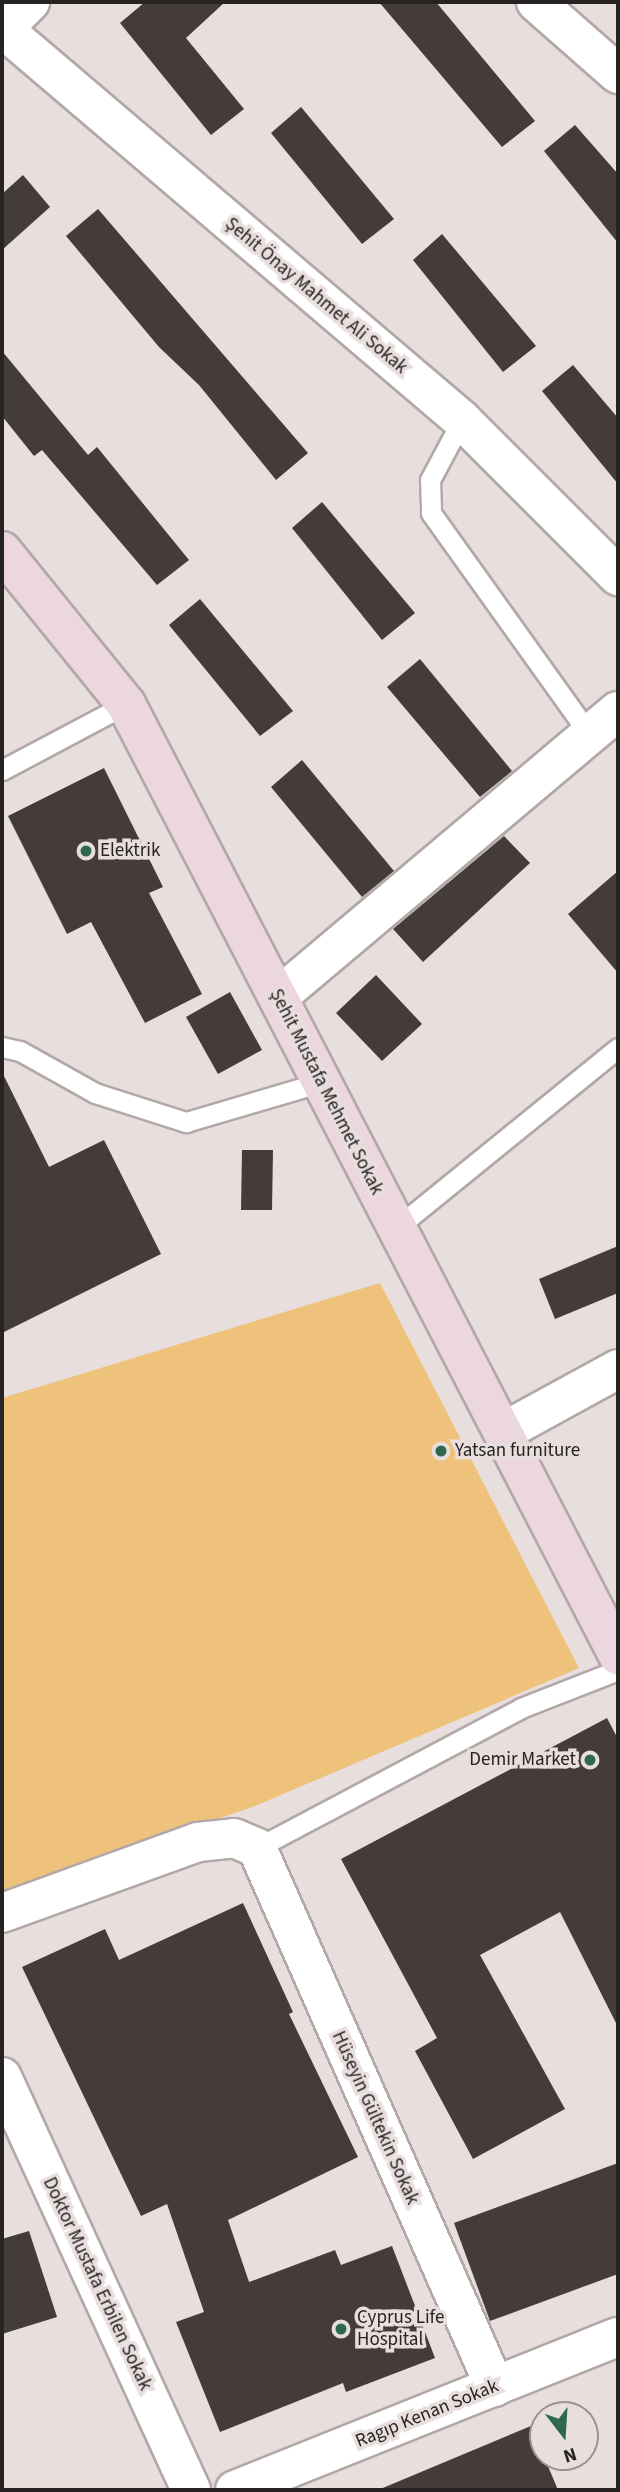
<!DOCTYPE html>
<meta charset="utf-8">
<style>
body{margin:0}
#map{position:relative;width:620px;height:2492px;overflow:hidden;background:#e8dedd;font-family:"Source Sans 3",sans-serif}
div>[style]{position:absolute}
.green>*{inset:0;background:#eec27a}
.building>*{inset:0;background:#433c39}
.roads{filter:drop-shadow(2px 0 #b2a8a7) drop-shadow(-2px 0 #b2a8a7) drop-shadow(0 2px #b2a8a7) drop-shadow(0 -2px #b2a8a7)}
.service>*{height:19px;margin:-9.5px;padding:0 9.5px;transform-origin:9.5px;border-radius:9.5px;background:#fff}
.minor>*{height:38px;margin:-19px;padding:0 19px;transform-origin:19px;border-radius:19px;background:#fff}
.tertiary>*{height:38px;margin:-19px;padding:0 19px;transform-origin:19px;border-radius:19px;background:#fff}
.secondary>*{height:38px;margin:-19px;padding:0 19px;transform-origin:19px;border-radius:19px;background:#ecd6df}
.dots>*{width:19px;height:19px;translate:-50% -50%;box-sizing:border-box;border:4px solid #e8dedd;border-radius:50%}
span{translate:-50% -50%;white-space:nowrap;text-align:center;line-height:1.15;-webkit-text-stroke:7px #e8dedd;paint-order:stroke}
.street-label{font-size:19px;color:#272323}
.poi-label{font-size:19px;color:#272323}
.left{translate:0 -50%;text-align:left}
.right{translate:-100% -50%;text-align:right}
.frame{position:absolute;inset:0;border:4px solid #272323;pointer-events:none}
.north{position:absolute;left:529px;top:2401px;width:70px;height:70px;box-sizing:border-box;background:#e8dedd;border:2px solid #9b9393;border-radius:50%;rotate:163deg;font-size:19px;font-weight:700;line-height:28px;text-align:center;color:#272323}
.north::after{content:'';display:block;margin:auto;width:24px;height:32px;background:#2f6850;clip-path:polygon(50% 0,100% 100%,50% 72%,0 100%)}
</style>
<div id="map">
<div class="green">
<div style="clip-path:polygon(380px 1283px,579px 1668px,255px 1806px,2px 1893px,2px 1398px)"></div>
</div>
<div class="building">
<div style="clip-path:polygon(145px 2px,225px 2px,186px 38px,244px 109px,211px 135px,120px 23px)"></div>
<div style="clip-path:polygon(379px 2px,436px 2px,535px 121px,502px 147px)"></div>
<div style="clip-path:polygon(301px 107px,394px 219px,362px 244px,271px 133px)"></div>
<div style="clip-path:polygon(575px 125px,618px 174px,618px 243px,544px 151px)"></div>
<div style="clip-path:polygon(23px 175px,50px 207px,2px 250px,2px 194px)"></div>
<div style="clip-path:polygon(98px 209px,308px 453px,276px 480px,199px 385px,159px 347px,66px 236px)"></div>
<div style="clip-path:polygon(442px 234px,536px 346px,503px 372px,413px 260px)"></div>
<div style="clip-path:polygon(2px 351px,88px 455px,97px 447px,189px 560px,157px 585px,42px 450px,34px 456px,2px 416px)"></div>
<div style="clip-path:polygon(573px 365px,618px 418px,618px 484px,542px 391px)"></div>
<div style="clip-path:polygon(322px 502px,415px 613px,382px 640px,292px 528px)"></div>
<div style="clip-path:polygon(200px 599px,293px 711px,260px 736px,169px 625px)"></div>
<div style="clip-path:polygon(420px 659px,512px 771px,480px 797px,387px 687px)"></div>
<div style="clip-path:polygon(302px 760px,394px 871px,362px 897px,271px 787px)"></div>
<div style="clip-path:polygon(104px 768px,163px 887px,149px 893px,202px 994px,145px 1023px,91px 922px,67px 934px,8px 816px)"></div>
<div style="clip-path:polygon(504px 836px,530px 863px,423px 962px,393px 929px)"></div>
<div style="clip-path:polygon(618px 871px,618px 973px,568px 914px)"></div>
<div style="clip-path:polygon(376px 975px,422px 1024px,382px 1061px,336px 1013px)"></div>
<div style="clip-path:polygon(230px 992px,262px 1050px,218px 1074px,186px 1017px)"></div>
<div style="clip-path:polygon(2px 1072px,49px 1167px,104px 1140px,161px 1254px,2px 1333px)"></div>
<div style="clip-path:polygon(242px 1150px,273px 1150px,272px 1210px,241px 1210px)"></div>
<div style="clip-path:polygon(618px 1246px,618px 1293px,555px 1319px,539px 1279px)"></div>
<div style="clip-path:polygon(607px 1718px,618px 1739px,618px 2027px,560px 1912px,480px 1955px,565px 2109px,473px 2159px,415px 2051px,437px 2038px,341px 1859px)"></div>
<div style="clip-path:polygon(243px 1903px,293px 2012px,289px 2014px,358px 2157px,228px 2220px,249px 2282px,335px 2250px,341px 2265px,392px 2246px,435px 2358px,346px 2392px,343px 2383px,220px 2432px,176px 2322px,204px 2312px,167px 2204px,141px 2216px,22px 1967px,105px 1929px,119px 1960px)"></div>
<div style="clip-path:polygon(618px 2163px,618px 2274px,490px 2321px,454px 2223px)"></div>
<div style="clip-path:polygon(29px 2231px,57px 2317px,2px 2334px,2px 2239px)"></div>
<div style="clip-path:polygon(531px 2426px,558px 2490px,378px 2490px)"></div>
</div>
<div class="roads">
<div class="service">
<div style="left:462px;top:420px;width:68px;rotate:118.1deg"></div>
<div style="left:430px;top:480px;width:33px;rotate:88deg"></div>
<div style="left:431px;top:513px;width:273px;rotate:54.4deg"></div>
<div style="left:2px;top:770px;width:140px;rotate:-28deg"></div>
<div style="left:2px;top:1047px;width:18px;rotate:13deg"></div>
<div style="left:20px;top:1051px;width:86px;rotate:29.2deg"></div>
<div style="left:95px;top:1093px;width:96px;rotate:17.7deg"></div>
<div style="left:186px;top:1122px;width:142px;rotate:-16.4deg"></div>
<div style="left:395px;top:1229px;width:287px;rotate:-39.1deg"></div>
<div style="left:257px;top:1848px;width:299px;rotate:-27.9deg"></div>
<div style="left:521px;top:1708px;width:104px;rotate:-21.4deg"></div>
</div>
<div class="minor">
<div style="left:3px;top:29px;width:603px;rotate:40.43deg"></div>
<div style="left:462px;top:420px;width:221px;rotate:45deg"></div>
<div style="left:278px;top:997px;width:444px;rotate:-40.1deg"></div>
<div style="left:503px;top:1432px;width:131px;rotate:-28.7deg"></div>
<div style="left:2px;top:1913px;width:208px;rotate:-19.9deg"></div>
<div style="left:198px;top:1842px;width:36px;rotate:-6deg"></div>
<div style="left:234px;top:1838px;width:25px;rotate:23deg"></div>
<div style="left:257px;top:1848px;width:589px;rotate:66.18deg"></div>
<div style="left:2px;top:2077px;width:454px;rotate:65.4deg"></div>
<div style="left:235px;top:2490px;width:412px;rotate:-21.8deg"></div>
</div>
<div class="tertiary">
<div style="left:536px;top:2px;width:109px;rotate:41.3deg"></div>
<div style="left:2px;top:30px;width:40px;rotate:-45deg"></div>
</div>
<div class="secondary">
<div style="left:2px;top:551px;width:197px;rotate:51deg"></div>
<div style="left:126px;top:704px;width:1071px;rotate:62.65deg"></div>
</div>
</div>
<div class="dots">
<div style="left:86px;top:851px;background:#2f6850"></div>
<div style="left:441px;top:1451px;background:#2f6850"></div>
<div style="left:590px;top:1760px;background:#2f6850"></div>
<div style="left:341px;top:2329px;background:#2f6850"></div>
</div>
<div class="street-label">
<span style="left:316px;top:296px;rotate:40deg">Şehit Önay Mahmet Ali Sokak</span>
<span style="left:326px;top:1092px;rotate:63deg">Şehit Mustafa Mehmet Sokak</span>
<span style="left:375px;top:2118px;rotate:66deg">Hüseyin Gültekin Sokak</span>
<span style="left:97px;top:2284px;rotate:65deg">Doktor Mustafa Erbilen Sokak</span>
<span style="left:427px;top:2414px;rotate:-22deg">Ragıp Kenan Sokak</span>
</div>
<div class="poi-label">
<span class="left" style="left:100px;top:851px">Elektrik</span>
<span class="left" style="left:455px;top:1451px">Yatsan furniture</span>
<span class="right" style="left:576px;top:1760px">Demir Market</span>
<span class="left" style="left:357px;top:2329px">Cyprus Life<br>Hospital</span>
</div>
<div class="frame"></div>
<div class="north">N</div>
</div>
